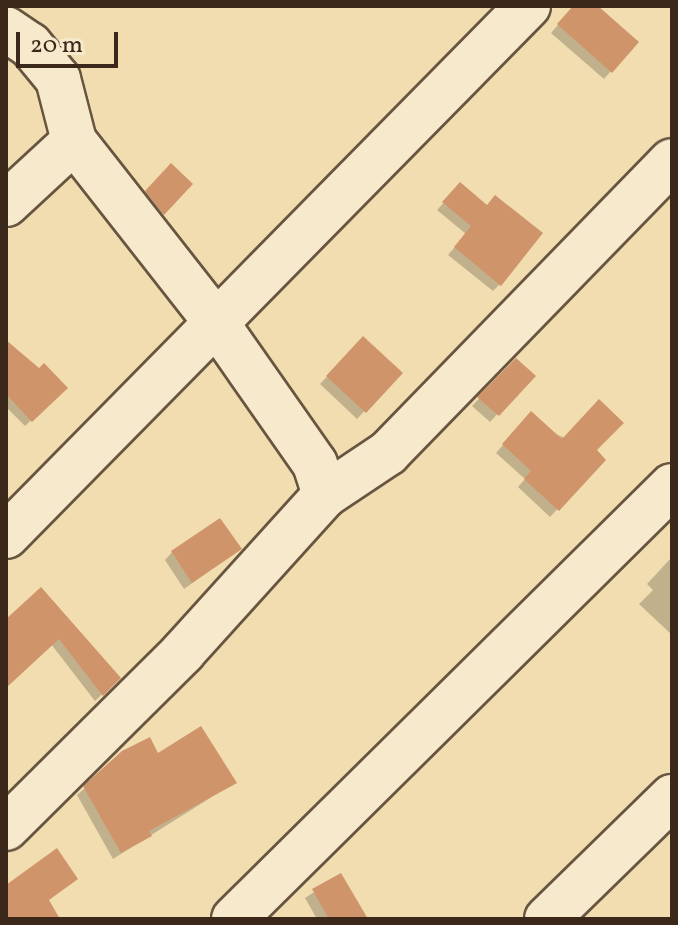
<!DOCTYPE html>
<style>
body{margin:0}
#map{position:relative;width:678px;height:925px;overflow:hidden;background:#f1ddb0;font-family:Vollkorn,serif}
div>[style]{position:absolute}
.shadow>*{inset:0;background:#0003}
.building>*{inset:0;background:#d0946b}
.roads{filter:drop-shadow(2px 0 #685540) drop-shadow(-2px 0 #685540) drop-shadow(0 2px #685540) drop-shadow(0 -2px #685540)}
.minor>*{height:44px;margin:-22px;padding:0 22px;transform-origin:22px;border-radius:22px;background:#f6e9cc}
span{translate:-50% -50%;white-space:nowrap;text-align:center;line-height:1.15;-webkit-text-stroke:7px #f6e9cc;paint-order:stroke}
.frame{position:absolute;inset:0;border:8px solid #3b281a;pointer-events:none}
.scale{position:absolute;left:16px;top:32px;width:102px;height:36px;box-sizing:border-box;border:4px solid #3b281a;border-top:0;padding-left:10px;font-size:24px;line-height:28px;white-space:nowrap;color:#3b281a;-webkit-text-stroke:6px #f6e9cc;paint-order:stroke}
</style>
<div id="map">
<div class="shadow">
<div style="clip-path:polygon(574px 6px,594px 6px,611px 71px,604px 79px,551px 33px)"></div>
<div style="clip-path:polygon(171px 166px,191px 184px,155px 221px,139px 200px)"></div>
<div style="clip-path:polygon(460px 185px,500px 284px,493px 291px,448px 255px,466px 234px,437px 210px)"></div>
<div style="clip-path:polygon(363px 339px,400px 373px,357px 419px,320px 384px)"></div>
<div style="clip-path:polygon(6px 355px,65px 388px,25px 426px,6px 407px)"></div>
<div style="clip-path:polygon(516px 360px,533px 376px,490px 422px,472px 406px)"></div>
<div style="clip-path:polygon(524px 421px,594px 450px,603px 460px,550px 517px,518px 487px,525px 479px,496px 453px)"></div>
<div style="clip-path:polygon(240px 549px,184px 589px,165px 560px,172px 552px)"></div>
<div style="clip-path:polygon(672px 557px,672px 635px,639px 604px,653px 590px,647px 584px)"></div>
<div style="clip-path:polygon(41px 589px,119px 678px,95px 701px,51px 644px,6px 686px,6px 622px)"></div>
<div style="clip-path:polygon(234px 783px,113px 859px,77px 795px,85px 788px)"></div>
<div style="clip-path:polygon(340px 875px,366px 919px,317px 919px,305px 898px)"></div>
</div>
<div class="building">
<div style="clip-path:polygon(573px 6px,598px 6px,639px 42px,612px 73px,557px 24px)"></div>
<div style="clip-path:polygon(171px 163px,193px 184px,164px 215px,145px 191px)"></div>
<div style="clip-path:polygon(460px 182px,487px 205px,495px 195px,543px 233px,501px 286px,454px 247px,471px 226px,442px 202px)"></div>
<div style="clip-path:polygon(363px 336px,403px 373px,366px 413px,326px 376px)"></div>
<div style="clip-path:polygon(6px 340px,39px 368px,44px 363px,68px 388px,32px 422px,6px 394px)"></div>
<div style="clip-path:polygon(516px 358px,536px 376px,499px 416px,477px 397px)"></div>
<div style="clip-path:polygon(599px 399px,624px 423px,597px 450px,606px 460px,559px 511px,524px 479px,531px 471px,502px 444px,531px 411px,562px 439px)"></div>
<div style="clip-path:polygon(220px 518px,242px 549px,192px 583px,171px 551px)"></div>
<div style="clip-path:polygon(41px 587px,121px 678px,103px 696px,59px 639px,6px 688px,6px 619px)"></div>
<div style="clip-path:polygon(201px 726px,237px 783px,149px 831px,152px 836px,121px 853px,83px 786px,122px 751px,150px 737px,158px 753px)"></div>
<div style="clip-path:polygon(57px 848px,78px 879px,49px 900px,60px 919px,6px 919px,6px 885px)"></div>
<div style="clip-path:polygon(341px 873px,368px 919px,329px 919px,312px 889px)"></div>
</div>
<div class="roads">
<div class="minor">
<div style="left:6px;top:29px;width:29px;rotate:34deg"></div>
<div style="left:30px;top:45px;width:44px;rotate:50.5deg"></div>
<div style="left:58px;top:79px;width:64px;rotate:75.5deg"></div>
<div style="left:74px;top:141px;width:229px;rotate:51.9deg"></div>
<div style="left:215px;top:321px;width:174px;rotate:55deg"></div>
<div style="left:315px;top:464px;width:33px;rotate:72deg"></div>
<div style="left:6px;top:204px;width:93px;rotate:-42.8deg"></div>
<div style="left:6px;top:536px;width:744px;rotate:-45.44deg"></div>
<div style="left:6px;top:828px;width:250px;rotate:-44.8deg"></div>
<div style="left:183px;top:652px;width:212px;rotate:-47.9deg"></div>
<div style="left:325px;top:495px;width:76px;rotate:-33.7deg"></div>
<div style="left:388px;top:453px;width:407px;rotate:-45.8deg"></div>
<div style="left:234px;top:919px;width:616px;rotate:-44.67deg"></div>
<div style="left:547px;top:919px;width:175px;rotate:-44.3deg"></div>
</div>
</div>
<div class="frame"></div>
<div class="scale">20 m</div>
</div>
